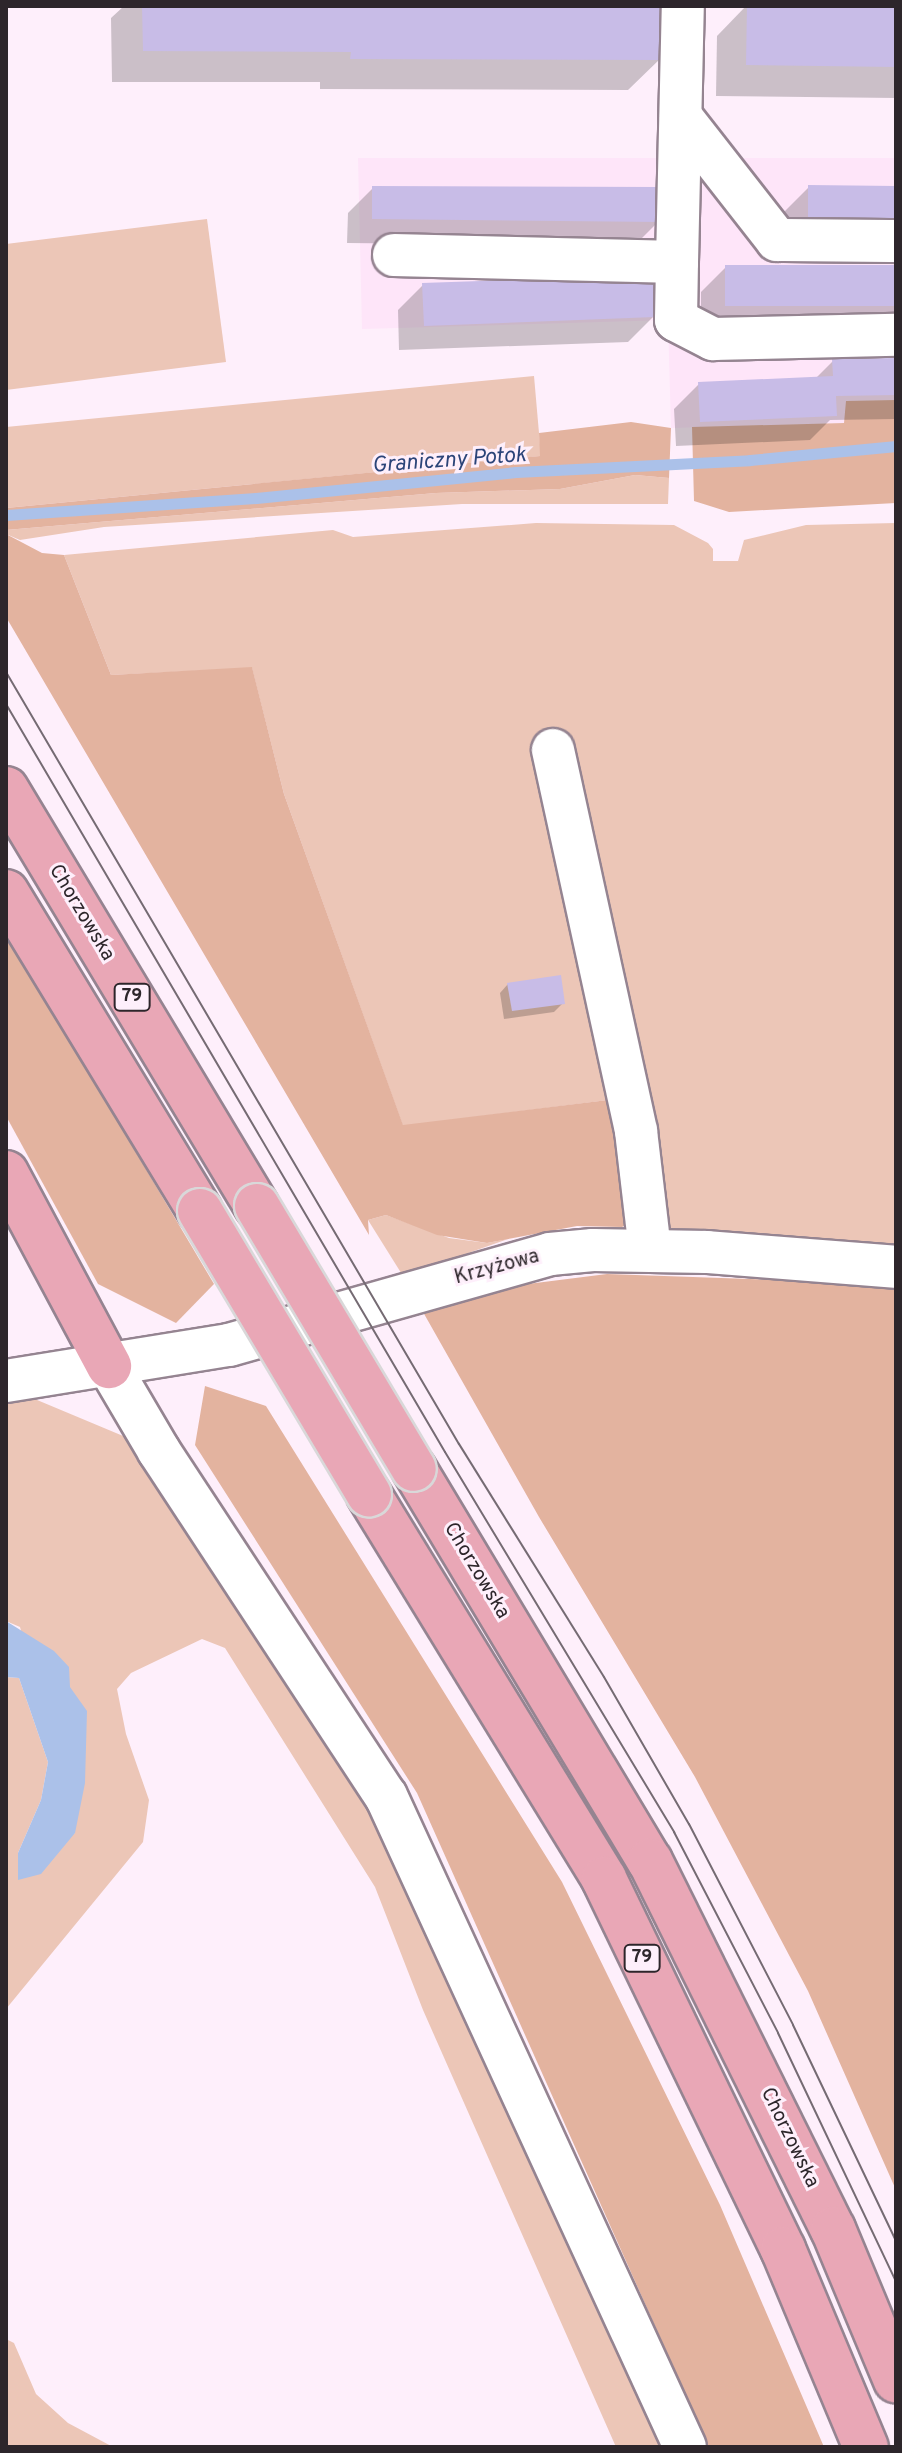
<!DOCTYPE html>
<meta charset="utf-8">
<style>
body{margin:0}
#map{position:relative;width:902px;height:2453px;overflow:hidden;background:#feeffb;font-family:Overpass,sans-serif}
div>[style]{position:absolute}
.built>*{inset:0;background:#fee5f9}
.green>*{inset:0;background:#ecc6b7}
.forest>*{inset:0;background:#e3b39f}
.water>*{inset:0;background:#abc1e9}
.shadow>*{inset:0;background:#0003}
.stream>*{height:11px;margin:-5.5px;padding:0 5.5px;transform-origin:5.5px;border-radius:5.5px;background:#abc1e9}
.building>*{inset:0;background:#c8bce7}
.roads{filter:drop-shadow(2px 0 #958491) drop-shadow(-2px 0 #958491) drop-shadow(0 2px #958491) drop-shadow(0 -2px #958491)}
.minor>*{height:42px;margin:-21px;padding:0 21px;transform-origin:21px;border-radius:21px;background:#fff}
.major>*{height:44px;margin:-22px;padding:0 22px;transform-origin:22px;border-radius:22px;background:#e9a7b6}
.tram>*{height:2px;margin:-1px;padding:0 1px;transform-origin:1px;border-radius:1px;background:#756b73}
.bridges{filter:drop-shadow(2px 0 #d9d8d9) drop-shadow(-2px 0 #d9d8d9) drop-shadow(0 2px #d9d8d9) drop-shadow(0 -2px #d9d8d9)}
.major-bridge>*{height:44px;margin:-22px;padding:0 22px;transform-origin:22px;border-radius:22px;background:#e9a7b6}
span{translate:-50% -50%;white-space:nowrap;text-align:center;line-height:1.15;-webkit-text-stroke:6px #feeffb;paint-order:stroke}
.shield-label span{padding:2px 6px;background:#feeffb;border:2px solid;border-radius:6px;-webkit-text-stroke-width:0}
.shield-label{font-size:18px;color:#2d262b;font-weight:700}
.street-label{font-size:20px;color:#2d262b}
.water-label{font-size:22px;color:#2b4478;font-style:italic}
.frame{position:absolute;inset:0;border:8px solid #2d262b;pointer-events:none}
</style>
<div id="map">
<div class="built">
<div style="clip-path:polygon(358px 158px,896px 158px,896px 400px,846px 401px,845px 423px,671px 428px,668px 320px,362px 329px)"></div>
</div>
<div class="green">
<div style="clip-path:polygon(207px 219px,226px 362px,6px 390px,6px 244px)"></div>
<div style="clip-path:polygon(534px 376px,541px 456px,6px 508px,6px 427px)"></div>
<div style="clip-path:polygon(635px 475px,669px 478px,668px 504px,462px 504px,104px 527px,20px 540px,6px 534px,6px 530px,436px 493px,560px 489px)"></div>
<div style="clip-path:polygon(536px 523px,674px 525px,708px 543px,713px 549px,713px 561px,738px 561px,744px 540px,806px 525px,896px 523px,896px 1256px,664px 1232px,616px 1099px,403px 1126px,284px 794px,252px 668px,111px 675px,64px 555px,333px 530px,353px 537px)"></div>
<div style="clip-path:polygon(386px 1215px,449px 1238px,487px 1243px,508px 1239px,403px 1276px,368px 1220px)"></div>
<div style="clip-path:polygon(6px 1387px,159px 1451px,386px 1796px,685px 2447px,616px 2447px,423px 2010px,375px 1887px,225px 1648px,202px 1639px,131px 1673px,117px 1689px,126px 1734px,149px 1800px,143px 1842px,6px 2009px,6px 1677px,19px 1678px,48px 1762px,41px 1800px,18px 1853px,75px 1833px,20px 1627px,6px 1621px)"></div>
<div style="clip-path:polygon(6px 2339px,14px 2343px,36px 2394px,68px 2423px,113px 2447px,6px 2447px)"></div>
</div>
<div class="forest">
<div style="clip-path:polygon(896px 400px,896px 503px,729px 512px,694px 501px,692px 427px,844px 423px,846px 401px)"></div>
<div style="clip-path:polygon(631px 422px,671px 428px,669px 478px,635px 475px,560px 489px,436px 493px,6px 530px,6px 508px,540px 456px,539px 433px)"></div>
<div style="clip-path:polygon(6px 534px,42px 553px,64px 555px,111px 675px,252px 667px,284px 794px,403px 1125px,616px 1099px,632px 1222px,622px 1227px,577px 1226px,487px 1243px,437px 1235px,386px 1215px,368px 1220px,369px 1235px,6px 617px)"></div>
<div style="clip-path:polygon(6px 933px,214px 1284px,176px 1323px,98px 1284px,6px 1116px)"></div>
<div style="clip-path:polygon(607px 1274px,896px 1284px,896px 2190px,808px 1991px,695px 1777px,539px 1517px,423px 1312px,495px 1288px)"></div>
<div style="clip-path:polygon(205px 1386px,266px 1406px,562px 1882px,720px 2205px,824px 2447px,709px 2447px,417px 1793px,195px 1445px)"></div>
</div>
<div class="water">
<div style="clip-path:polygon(6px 1621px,54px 1651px,69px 1667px,70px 1687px,87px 1711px,85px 1783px,75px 1833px,41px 1874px,18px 1880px,18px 1853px,41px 1800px,48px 1762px,19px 1678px,6px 1677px)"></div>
</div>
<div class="shadow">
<div style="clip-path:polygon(124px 6px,658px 6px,660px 59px,628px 90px,320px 89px,320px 82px,112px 82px,111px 18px)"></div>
<div style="clip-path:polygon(746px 6px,896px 6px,896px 98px,716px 96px,717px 36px)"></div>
<div style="clip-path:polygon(809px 187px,896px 188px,784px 248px,784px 212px)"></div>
<div style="clip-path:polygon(373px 188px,659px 221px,634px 246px,347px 243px,348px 213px)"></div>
<div style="clip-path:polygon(726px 267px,896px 267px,896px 331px,701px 331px,701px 292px)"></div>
<div style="clip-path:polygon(423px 285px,653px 317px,628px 342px,399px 350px,398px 310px)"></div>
<div style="clip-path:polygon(896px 360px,896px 419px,830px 420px,810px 440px,676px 446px,674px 409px,699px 384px,816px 378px,833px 361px)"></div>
<div style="clip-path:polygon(508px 984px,563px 1003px,554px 1012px,504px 1019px,500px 993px)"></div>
</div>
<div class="stream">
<div style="left:6px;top:515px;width:251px;rotate:-3.9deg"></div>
<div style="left:256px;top:498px;width:261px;rotate:-5.7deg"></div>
<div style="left:516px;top:472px;width:234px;rotate:-2.9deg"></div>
<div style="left:750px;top:460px;width:147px;rotate:-5.5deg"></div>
</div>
<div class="building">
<div style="clip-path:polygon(142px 6px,660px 6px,662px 60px,350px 59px,351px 52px,143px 51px)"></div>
<div style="clip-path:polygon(747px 6px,896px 6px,896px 67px,746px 65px)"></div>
<div style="clip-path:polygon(808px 185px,896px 186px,896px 225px,808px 224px)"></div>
<div style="clip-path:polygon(372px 186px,661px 187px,661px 222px,372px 219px)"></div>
<div style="clip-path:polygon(725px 265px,896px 265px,896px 306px,725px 306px)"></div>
<div style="clip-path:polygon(654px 275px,655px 317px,424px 326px,422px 283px)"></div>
<div style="clip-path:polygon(896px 358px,896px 395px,836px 396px,837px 416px,700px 422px,698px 382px,833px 376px,832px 359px)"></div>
<div style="clip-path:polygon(561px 975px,565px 1004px,512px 1011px,507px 983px)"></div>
</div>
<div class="roads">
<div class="minor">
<div style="left:681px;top:117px;width:156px;rotate:52deg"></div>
<div style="left:777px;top:240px;width:119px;rotate:0.5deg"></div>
<div style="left:394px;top:255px;width:283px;rotate:1.4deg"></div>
<div style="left:677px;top:262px;width:256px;rotate:-88.7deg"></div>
<div style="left:677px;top:262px;width:58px;rotate:91deg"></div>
<div style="left:676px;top:320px;width:42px;rotate:27.2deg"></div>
<div style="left:713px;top:339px;width:183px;rotate:-1.3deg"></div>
<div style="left:553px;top:750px;width:390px;rotate:77.7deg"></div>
<div style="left:636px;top:1131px;width:120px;rotate:83.3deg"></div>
<div style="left:109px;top:1366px;width:99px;rotate:59.5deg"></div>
<div style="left:159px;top:1451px;width:413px;rotate:56.7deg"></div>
<div style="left:386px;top:1796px;width:716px;rotate:65.33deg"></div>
<div style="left:6px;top:1381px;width:226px;rotate:-9.2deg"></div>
<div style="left:229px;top:1345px;width:334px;rotate:-15.8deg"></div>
<div style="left:550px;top:1254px;width:43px;rotate:-5.3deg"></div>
<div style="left:593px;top:1250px;width:114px;rotate:1deg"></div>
<div style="left:707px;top:1252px;width:190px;rotate:4.5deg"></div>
</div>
<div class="major">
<div style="left:6px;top:789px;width:487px;rotate:59deg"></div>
<div style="left:6px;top:892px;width:373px;rotate:58.7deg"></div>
<div style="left:6px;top:1173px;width:219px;rotate:61.9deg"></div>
<div style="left:414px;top:1469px;width:458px;rotate:59deg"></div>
<div style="left:650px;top:1861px;width:411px;rotate:63.6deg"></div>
<div style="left:833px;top:2229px;width:164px;rotate:67.4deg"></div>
<div style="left:369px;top:1495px;width:450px;rotate:58.5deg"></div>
<div style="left:604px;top:1879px;width:411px;rotate:64.2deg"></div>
<div style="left:783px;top:2249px;width:215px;rotate:67.3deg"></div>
</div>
</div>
<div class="tram">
<div style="left:6px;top:672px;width:895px;rotate:59.6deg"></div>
<div style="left:459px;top:1444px;width:274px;rotate:58.1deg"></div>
<div style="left:604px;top:1677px;width:170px;rotate:60deg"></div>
<div style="left:689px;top:1824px;width:226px;rotate:62.6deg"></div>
<div style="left:793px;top:2025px;width:239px;rotate:64.5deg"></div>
<div style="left:6px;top:704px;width:867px;rotate:59.59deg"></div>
<div style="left:445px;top:1452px;width:444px;rotate:58.9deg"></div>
<div style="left:674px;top:1832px;width:226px;rotate:62.6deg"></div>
<div style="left:778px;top:2033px;width:276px;rotate:64.6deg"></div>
</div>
<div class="bridges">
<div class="major-bridge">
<div style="left:257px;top:1206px;width:306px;rotate:59.2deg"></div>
<div style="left:200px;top:1211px;width:330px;rotate:59.2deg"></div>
</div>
</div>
<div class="shield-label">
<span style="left:132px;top:997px">79</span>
<span style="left:642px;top:1958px">79</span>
</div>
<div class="street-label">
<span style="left:81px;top:913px;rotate:59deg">Chorzowska</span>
<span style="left:497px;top:1268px;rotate:-15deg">Krzyżowa</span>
<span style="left:476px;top:1571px;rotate:59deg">Chorzowska</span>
<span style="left:789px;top:2138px;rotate:64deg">Chorzowska</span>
</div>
<div class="water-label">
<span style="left:449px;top:461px;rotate:-4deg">Graniczny Potok</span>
</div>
<div class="frame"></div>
</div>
